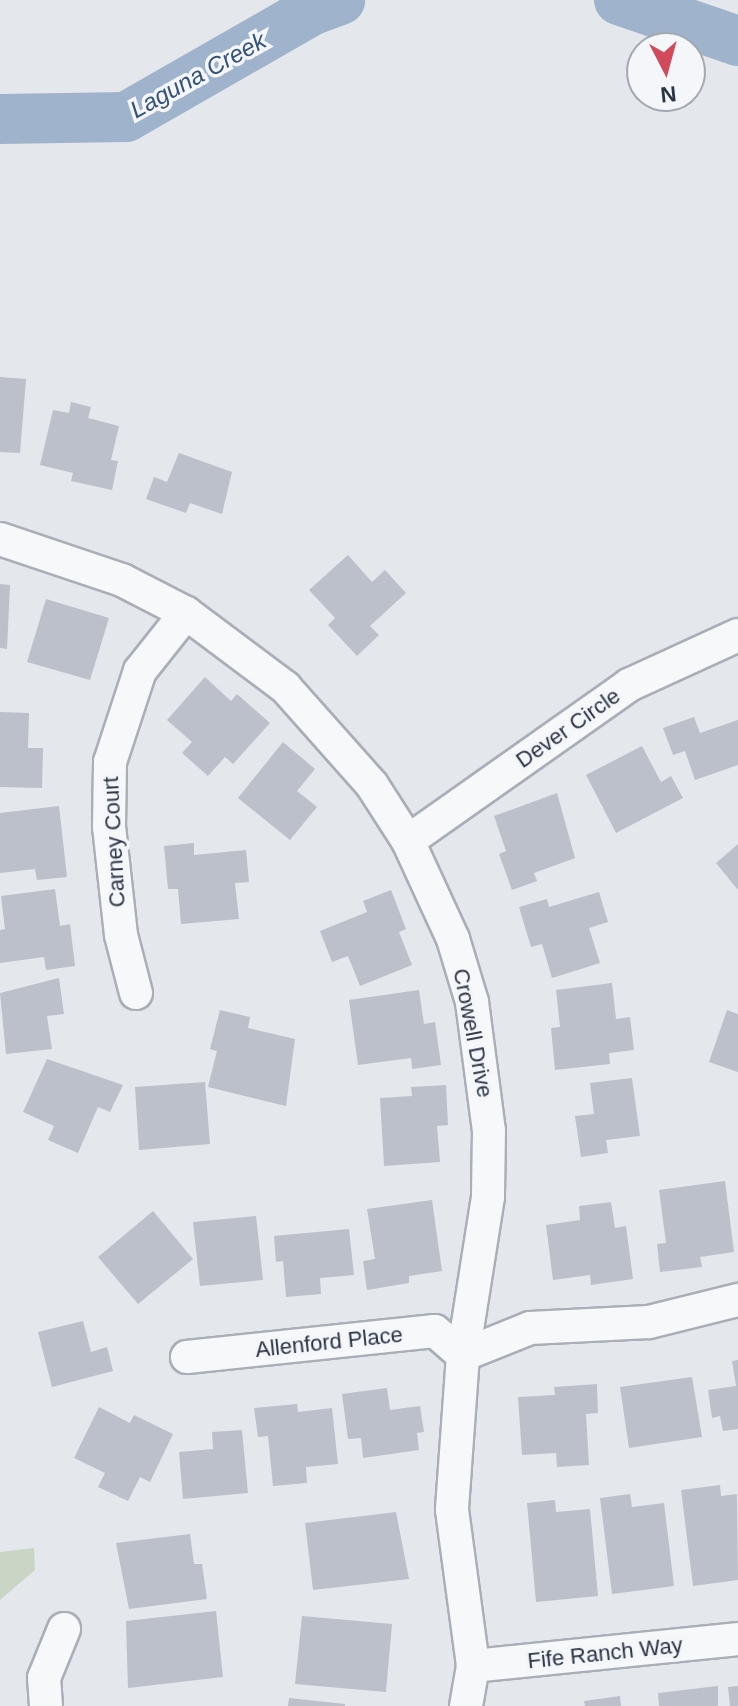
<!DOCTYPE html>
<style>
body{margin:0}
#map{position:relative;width:738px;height:1706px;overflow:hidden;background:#e4e7ec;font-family:Helvetica,sans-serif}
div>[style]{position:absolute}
.green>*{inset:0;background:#c9d6c5}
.river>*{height:50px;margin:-25px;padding:0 25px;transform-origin:25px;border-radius:25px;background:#9fb4cc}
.building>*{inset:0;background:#bbc0ca}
.roads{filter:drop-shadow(2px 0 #a9aeb7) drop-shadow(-2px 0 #a9aeb7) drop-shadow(0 2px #a9aeb7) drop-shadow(0 -2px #a9aeb7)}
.minor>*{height:32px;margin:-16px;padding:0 16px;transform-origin:16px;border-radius:16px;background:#f7f8fa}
span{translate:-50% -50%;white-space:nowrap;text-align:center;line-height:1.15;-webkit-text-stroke:7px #f4f6f9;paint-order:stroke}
.street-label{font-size:22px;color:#2b3445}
.water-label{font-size:24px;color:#34527a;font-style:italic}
.north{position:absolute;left:626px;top:32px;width:80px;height:80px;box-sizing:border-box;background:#f4f6f9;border:2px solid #a4a8b1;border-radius:50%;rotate:174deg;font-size:22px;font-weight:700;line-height:32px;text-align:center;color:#2b3445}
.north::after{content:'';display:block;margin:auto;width:28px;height:36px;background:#d1495b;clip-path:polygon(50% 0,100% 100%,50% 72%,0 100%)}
</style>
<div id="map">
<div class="green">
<div style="clip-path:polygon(34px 1548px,35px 1570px,0 1600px,0 1552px)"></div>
</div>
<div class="river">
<div style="left:619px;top:0;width:126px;rotate:19deg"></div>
<div style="left:0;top:119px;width:126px;rotate:-0.9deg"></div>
<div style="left:126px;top:117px;width:215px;rotate:-29.8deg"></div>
<div style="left:313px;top:10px;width:29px;rotate:-20deg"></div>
</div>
<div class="building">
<div style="clip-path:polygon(0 377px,26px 379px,20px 453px,0 452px)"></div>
<div style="clip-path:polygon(71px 402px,91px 407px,88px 418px,119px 426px,111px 460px,118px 461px,112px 490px,71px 481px,73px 473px,40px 465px,53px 410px,69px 413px)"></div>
<div style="clip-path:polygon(179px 453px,232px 472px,222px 514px,190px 503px,186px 513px,146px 499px,154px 477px,167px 482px)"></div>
<div style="clip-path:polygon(348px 555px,372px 582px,385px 570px,406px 593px,370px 626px,379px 635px,357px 656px,328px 625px,335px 618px,309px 590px)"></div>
<div style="clip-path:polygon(0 584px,10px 585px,7px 649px,0 648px)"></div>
<div style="clip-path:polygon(46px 599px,109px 618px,90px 680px,27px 662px)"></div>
<div style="clip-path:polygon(205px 677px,231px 701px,237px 694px,270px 723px,233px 764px,225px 757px,208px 776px,182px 753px,192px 742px,167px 720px)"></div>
<div style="clip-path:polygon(0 712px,29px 713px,28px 748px,43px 748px,42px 788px,0 787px)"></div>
<div style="clip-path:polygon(694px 717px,700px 733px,738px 720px,738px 765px,695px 780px,685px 751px,673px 755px,663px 728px)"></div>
<div style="clip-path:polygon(283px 742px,315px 769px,297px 791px,317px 807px,290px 840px,238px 798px)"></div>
<div style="clip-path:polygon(642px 746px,661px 782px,671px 776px,683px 798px,616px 833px,586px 775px)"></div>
<div style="clip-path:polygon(557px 793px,575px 858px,534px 873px,537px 881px,512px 890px,499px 854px,506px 851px,494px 816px)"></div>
<div style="clip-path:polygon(59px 806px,67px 877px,37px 880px,35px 869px,0 873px,0 813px)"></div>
<div style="clip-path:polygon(194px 843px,194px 855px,246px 850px,249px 882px,235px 883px,239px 919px,181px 924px,178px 889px,168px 889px,164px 846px)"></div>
<div style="clip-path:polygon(738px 844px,738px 890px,716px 863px)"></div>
<div style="clip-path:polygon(55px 889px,60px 926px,70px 924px,75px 966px,46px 970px,44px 957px,0 963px,0 930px,5px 929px,1px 896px)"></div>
<div style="clip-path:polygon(391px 890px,406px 929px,399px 932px,412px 965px,360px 986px,348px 956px,332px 962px,320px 931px,367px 912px,363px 901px)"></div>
<div style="clip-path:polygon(599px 892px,608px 922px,589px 928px,600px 963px,552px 978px,542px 944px,531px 947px,519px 907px,547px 899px,549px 907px)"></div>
<div style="clip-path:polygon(59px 978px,64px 1014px,47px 1016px,52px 1049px,6px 1054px,0 993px)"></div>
<div style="clip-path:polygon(612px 983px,616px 1019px,630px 1017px,634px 1050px,609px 1053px,610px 1064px,555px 1070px,551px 1028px,560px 1027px,556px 990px)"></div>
<div style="clip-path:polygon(419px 990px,424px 1024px,435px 1022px,441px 1065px,412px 1069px,411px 1058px,358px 1065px,349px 1000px)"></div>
<div style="clip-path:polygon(220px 1010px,250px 1017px,248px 1028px,295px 1039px,286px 1106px,208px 1087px,217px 1051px,210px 1049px)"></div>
<div style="clip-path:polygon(727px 1010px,738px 1014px,738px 1072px,709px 1062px)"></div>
<div style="clip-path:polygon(47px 1059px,123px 1085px,110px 1112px,98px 1107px,78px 1153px,48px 1140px,54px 1126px,23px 1112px)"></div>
<div style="clip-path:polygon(632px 1078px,640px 1136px,606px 1140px,608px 1153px,581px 1157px,575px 1116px,594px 1114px,590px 1083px)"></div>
<div style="clip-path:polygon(205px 1082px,210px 1144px,139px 1150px,135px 1087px)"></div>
<div style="clip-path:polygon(446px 1085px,448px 1125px,437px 1126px,440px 1162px,384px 1166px,380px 1098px,412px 1096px,411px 1087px)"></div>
<div style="clip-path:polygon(725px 1181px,734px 1252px,700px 1257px,702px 1267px,660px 1272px,657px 1244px,666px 1243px,659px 1190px)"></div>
<div style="clip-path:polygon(432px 1200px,442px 1271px,409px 1276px,409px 1283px,367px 1290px,363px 1261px,375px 1259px,367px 1209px)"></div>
<div style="clip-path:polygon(611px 1202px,615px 1228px,626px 1226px,633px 1279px,591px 1285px,590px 1275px,553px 1280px,546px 1225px,580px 1220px,579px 1206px)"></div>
<div style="clip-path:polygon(153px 1211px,193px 1259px,138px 1304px,98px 1257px)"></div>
<div style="clip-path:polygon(256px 1216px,263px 1280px,200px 1286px,193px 1222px)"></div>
<div style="clip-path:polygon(349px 1229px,354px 1275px,320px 1278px,321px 1294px,286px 1297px,283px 1261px,276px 1262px,274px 1236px)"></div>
<div style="clip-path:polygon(83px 1321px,91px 1352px,107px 1347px,113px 1371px,52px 1387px,38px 1332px)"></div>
<div style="clip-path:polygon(738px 1360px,738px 1429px,723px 1431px,720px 1416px,712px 1418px,708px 1390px,736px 1386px,732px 1361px)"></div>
<div style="clip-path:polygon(692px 1377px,702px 1437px,629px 1448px,620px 1387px)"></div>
<div style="clip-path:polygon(597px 1384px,598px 1413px,586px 1414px,589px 1465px,557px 1467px,556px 1453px,522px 1455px,518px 1397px,555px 1395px,554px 1387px)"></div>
<div style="clip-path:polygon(387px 1388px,390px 1410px,420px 1406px,424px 1432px,417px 1433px,419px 1450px,363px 1458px,361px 1438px,348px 1439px,342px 1394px)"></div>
<div style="clip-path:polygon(297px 1404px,298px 1412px,332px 1408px,338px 1464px,306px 1467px,307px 1483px,273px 1486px,268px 1436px,258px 1437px,254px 1408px)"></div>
<div style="clip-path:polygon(99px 1407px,130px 1423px,134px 1415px,173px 1434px,150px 1482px,140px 1477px,128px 1501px,98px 1487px,105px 1473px,74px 1458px)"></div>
<div style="clip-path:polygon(242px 1430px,248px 1493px,183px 1499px,179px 1452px,213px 1449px,212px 1432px)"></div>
<div style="clip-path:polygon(720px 1485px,721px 1496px,737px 1494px,738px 1580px,693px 1586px,681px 1490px)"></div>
<div style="clip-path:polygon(630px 1494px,632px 1507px,664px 1503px,674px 1586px,612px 1594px,600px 1498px)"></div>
<div style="clip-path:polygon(555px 1500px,556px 1512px,590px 1509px,598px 1596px,536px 1602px,527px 1503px)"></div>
<div style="clip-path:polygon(396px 1512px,409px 1579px,313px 1590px,305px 1523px)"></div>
<div style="clip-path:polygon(190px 1534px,194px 1564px,202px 1564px,207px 1599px,129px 1609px,116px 1543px)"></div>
<div style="clip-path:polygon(216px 1611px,223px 1677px,128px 1688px,126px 1621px)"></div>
<div style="clip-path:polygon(302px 1616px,392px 1624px,386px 1692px,295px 1684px)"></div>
<div style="clip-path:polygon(718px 1686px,718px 1706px,659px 1706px,658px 1693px)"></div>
<div style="clip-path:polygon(738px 1686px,738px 1706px,730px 1706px,728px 1687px)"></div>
<div style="clip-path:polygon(620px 1696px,621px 1706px,585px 1706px,584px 1701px)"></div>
<div style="clip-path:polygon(289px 1698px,345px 1704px,345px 1706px,288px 1706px)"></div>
</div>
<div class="roads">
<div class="minor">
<div style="left:0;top:539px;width:129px;rotate:18.6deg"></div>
<div style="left:122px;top:580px;width:72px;rotate:27.3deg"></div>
<div style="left:186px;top:613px;width:124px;rotate:36.8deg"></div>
<div style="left:285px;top:687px;width:131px;rotate:48.4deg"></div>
<div style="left:372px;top:785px;width:67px;rotate:57.3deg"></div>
<div style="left:408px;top:841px;width:108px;rotate:65.3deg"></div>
<div style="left:453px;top:939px;width:66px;rotate:73.2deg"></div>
<div style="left:472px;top:1002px;width:130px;rotate:82.5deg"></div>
<div style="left:489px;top:1131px;width:66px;rotate:90.9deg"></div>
<div style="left:488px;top:1197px;width:160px;rotate:99deg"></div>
<div style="left:463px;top:1355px;width:155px;rotate:94.1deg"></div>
<div style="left:452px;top:1510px;width:157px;rotate:82.3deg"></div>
<div style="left:473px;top:1666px;width:41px;rotate:99.9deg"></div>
<div style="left:408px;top:841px;width:271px;rotate:-35.2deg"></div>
<div style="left:629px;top:685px;width:120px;rotate:-24.6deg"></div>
<div style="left:136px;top:993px;width:60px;rotate:-104.5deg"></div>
<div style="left:121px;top:935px;width:109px;rotate:-96.3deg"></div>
<div style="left:109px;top:827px;width:65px;rotate:-89.1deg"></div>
<div style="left:110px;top:762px;width:96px;rotate:-71.8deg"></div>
<div style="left:140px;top:671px;width:74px;rotate:-51.6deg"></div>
<div style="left:187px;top:1357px;width:249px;rotate:-6deg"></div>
<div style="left:435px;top:1331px;width:37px;rotate:41deg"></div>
<div style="left:463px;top:1355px;width:72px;rotate:-21.9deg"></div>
<div style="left:530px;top:1328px;width:119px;rotate:-2.9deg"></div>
<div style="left:649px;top:1322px;width:92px;rotate:-13.9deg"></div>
<div style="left:473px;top:1666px;width:266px;rotate:-5.8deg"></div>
<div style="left:46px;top:1706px;width:28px;rotate:-94deg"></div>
<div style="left:44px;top:1678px;width:53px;rotate:-67.8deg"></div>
</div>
</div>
<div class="street-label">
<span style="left:568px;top:728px;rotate:-35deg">Dever Circle</span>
<span style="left:114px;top:842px;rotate:-93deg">Carney Court</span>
<span style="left:473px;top:1033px;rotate:79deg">Crowell Drive</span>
<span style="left:329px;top:1342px;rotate:-6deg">Allenford Place</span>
<span style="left:605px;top:1653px;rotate:-6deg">Fife Ranch Way</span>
</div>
<div class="water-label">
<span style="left:198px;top:75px;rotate:-29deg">Laguna Creek</span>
</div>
<div class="north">N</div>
</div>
